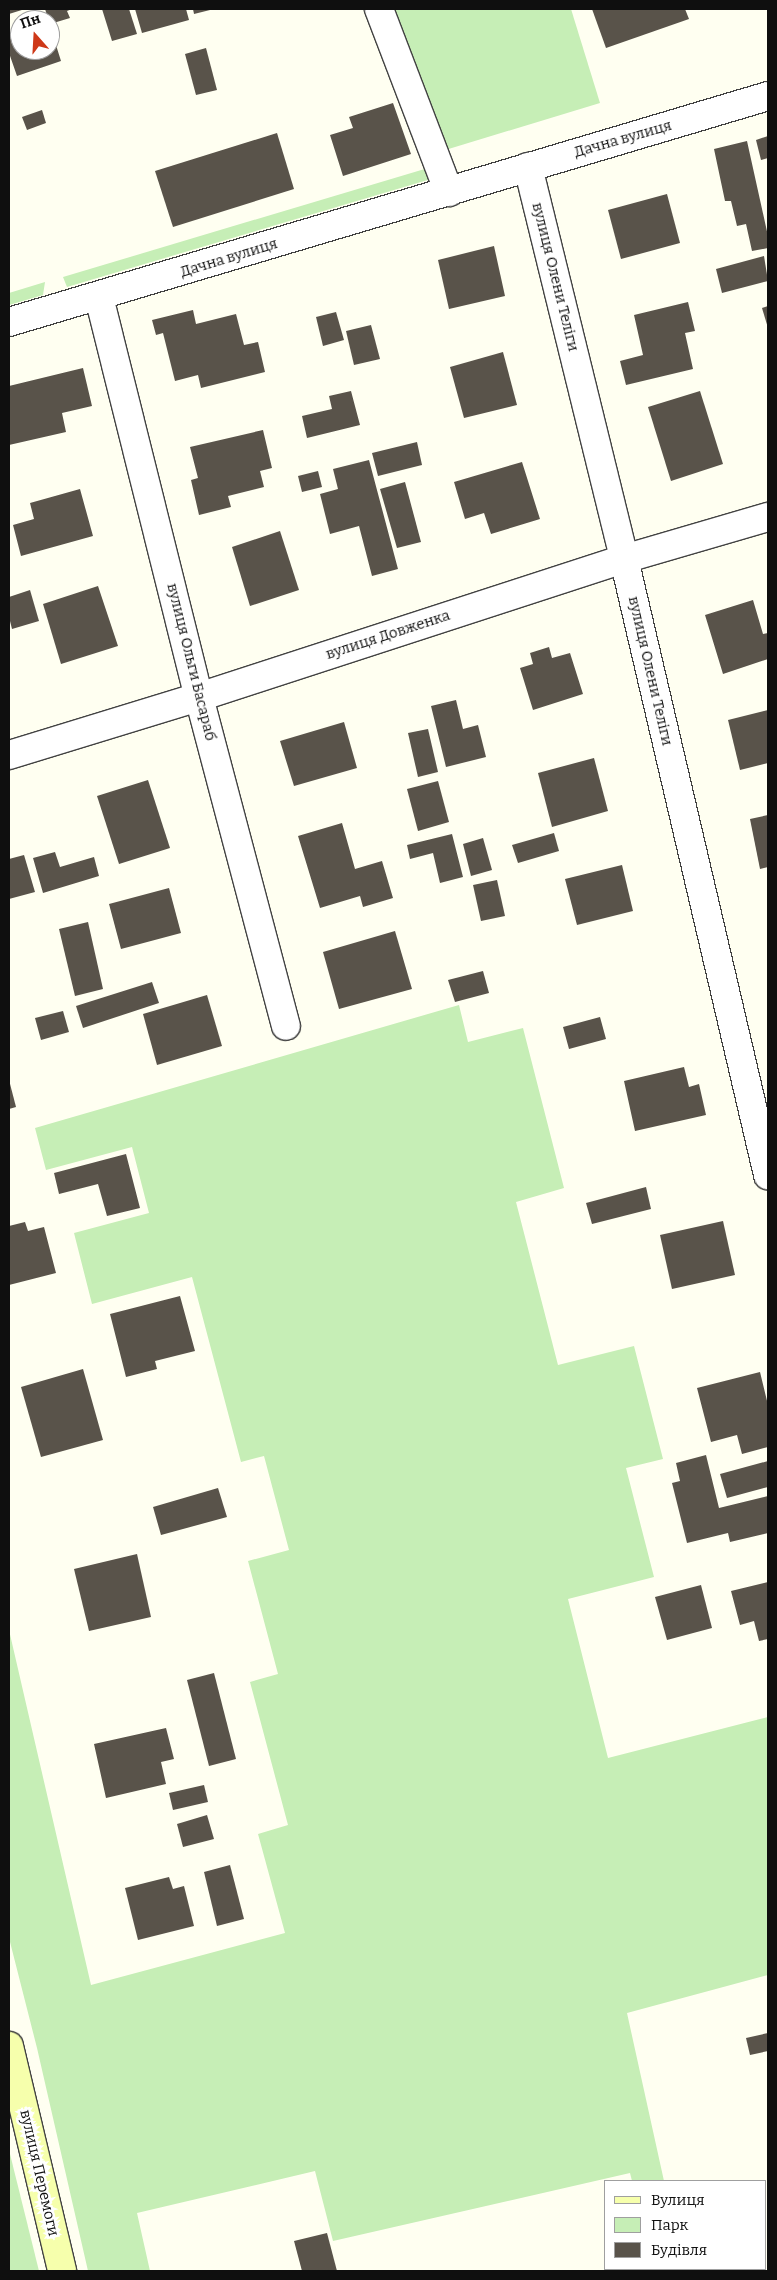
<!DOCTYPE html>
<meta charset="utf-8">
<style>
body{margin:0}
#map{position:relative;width:777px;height:2280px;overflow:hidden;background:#fffff1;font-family:Bitter,serif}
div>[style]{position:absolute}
.green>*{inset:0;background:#c6eeb6}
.building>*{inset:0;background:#59534a}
.roads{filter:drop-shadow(1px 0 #424242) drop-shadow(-1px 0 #424242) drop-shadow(0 1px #424242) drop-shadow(0 -1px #424242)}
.minor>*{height:28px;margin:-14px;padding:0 14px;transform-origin:14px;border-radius:14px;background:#fff}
.secondary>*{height:28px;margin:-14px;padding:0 14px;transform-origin:14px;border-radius:14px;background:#f6ffac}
span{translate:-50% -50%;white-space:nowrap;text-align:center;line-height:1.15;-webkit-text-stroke:5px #fff;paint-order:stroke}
.street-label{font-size:15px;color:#0f0f0f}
.frame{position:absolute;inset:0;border:10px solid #0f0f0f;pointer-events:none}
.legend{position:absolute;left:604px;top:2180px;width:162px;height:90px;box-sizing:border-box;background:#fff;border:1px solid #9f9f9f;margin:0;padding:6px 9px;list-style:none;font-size:15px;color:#0f0f0f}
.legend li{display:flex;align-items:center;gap:10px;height:25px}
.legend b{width:25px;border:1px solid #9f9f9f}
.north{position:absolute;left:10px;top:10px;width:50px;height:50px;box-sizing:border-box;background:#fff;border:1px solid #9f9f9f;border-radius:50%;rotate:341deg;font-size:14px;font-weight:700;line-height:20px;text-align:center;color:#0f0f0f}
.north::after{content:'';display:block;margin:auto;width:18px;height:22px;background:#ce3818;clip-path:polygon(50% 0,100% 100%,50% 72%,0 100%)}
</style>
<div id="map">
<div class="green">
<div style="clip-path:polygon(390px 9px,571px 9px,600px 103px,442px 151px)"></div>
<div style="clip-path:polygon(428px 168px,431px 179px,67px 287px,63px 277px)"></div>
<div style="clip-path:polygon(45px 282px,43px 295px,9px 305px,9px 293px)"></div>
<div style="clip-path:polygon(459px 1005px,468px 1042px,523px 1028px,564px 1188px,516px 1202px,558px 1365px,634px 1346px,663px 1459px,626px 1468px,654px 1577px,568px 1599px,608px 1758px,768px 1717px,768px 1975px,627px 2013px,664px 2181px,632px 2181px,630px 2173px,333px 2241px,315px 2171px,137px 2213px,150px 2271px,88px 2271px,37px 2048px,9px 1938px,9px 1630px,91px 1985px,285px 1933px,258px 1834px,288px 1825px,250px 1682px,278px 1674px,248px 1561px,289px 1550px,264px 1456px,241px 1462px,192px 1277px,92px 1304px,74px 1233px,149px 1213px,132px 1147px,46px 1170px,35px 1128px)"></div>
<div style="clip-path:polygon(9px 2150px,39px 2271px,9px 2271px)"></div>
</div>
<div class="building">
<div style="clip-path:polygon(9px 9px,25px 9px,9px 14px)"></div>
<div style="clip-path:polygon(45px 9px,72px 9px,67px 11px,70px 18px,50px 24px)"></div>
<div style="clip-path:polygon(102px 9px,129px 9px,137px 34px,112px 41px)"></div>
<div style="clip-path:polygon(135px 9px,186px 9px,189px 20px,142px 33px)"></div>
<div style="clip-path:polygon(193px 9px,214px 9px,194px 14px)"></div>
<div style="clip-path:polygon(592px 9px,685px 9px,689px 19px,606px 48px)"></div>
<div style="clip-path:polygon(50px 26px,61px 61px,17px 76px,9px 53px,9px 37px,20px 34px,20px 50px,50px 50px)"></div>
<div style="clip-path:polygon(206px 48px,217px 90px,196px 95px,185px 54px)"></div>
<div style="clip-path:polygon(393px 103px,411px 154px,343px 176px,330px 135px,353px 128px,349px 117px)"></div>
<div style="clip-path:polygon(42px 110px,46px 123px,27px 130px,22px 117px)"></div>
<div style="clip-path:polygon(277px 133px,294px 189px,173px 227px,155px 171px)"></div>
<div style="clip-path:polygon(768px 136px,768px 158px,761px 160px,756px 140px)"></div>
<div style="clip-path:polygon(747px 141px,768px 236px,768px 248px,752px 251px,746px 224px,737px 226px,731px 201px,725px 201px,714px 149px)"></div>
<div style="clip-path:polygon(667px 194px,680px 243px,621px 259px,608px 210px)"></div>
<div style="clip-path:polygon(494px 246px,505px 296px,449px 309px,438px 260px)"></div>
<div style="clip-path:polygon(764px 256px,768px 281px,722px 293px,716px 269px)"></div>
<div style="clip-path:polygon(688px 302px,695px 331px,685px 333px,693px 369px,626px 385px,620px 361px,643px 355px,634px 315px)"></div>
<div style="clip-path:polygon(768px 306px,768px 328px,762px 308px)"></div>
<div style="clip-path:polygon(193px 310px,196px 324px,236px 314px,244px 345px,258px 342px,265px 372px,201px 388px,198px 375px,175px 381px,163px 333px,156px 335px,152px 320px)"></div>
<div style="clip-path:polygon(336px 312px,344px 340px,323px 346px,316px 317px)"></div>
<div style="clip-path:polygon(371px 325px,380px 359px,354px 365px,346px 331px)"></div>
<div style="clip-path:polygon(503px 352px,517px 405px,464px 418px,450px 367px)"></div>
<div style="clip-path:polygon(83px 368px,92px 406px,62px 413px,66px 432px,9px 445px,9px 386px)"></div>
<div style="clip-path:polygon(351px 391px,360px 425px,307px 438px,302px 416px,332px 409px,329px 396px)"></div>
<div style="clip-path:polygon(700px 391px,723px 464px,671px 481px,648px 407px)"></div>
<div style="clip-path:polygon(263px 430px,272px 468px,260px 471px,264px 487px,228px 496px,231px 507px,199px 515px,191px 480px,198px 478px,190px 447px)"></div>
<div style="clip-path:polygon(417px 442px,422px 465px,378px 476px,372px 453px)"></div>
<div style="clip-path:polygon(369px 460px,398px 569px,372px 576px,359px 526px,330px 534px,320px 494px,338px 489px,333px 469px)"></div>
<div style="clip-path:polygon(522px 462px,540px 519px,491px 534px,484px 513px,465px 519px,454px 482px)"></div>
<div style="clip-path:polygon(318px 471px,322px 487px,302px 492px,298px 476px)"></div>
<div style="clip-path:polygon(405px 482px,421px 542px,397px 548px,380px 489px)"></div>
<div style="clip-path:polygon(80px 489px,93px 536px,21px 556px,13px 525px,34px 519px,30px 503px)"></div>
<div style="clip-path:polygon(280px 531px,299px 590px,250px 606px,232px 547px)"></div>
<div style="clip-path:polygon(98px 586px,118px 646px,61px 664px,43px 604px)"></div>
<div style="clip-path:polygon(30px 590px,39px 621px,12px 629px,9px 617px,9px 597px)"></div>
<div style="clip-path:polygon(753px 600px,763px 634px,768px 633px,768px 659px,723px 674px,705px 615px)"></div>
<div style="clip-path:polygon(549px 647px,552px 658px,570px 653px,583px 694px,533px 710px,520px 668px,533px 664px,530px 653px)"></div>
<div style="clip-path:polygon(456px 700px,463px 729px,478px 725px,486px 757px,446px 767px,431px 706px)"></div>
<div style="clip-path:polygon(768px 710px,768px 763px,740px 770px,728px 720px)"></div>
<div style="clip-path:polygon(344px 722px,357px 768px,294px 786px,280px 741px)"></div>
<div style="clip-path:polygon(428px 729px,438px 772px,418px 777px,408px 733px)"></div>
<div style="clip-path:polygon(594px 758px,608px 811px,552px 827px,538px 773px)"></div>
<div style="clip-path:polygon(148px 780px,170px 848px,119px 864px,97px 796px)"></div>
<div style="clip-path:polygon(438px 781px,449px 822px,418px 831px,407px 789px)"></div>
<div style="clip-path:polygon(768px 815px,768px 867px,760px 869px,750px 819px)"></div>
<div style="clip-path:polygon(342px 823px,355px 869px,382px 861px,393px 898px,363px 907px,360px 896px,320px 908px,298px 836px)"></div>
<div style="clip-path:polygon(554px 833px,559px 851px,518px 863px,512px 845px)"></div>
<div style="clip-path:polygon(452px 834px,463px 877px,440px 883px,433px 853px,410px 859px,407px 845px)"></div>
<div style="clip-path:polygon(483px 838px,492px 870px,471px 876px,463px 844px)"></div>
<div style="clip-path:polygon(55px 852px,60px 867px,94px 857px,99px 876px,43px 893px,33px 858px)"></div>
<div style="clip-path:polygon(24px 855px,35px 892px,9px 899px,9px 859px)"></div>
<div style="clip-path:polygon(622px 865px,633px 911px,577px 925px,565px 879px)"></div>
<div style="clip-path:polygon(497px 880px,505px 916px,481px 921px,473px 885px)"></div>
<div style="clip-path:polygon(169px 888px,181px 933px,121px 949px,109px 904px)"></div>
<div style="clip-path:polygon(88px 922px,103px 989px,75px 996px,59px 929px)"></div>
<div style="clip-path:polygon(395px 931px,412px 989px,339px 1009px,323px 952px)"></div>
<div style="clip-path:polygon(483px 971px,489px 993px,455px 1002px,448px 980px)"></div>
<div style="clip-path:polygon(152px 982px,159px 1003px,83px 1028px,76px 1006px)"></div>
<div style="clip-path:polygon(207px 995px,222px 1046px,157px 1065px,143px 1014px)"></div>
<div style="clip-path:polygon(63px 1011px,69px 1032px,41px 1040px,35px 1018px)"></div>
<div style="clip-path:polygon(600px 1017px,606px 1039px,569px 1049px,563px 1027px)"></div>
<div style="clip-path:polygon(684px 1067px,689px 1087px,699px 1084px,706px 1115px,635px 1131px,624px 1081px)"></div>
<div style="clip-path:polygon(9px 1080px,16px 1107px,9px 1109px)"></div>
<div style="clip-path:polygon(126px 1154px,140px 1208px,107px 1216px,98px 1184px,59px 1194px,54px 1173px)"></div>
<div style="clip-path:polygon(646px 1187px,651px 1209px,592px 1224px,586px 1203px)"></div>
<div style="clip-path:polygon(723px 1221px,735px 1275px,672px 1289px,660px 1235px)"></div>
<div style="clip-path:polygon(25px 1222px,28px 1231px,44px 1227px,56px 1273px,9px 1285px,9px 1226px)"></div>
<div style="clip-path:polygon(180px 1296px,195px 1351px,155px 1361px,157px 1369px,126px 1377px,110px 1314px)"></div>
<div style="clip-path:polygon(83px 1369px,103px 1440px,41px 1457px,21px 1387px)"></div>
<div style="clip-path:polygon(760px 1372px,768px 1405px,768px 1447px,742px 1454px,737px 1435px,711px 1442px,697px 1388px)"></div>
<div style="clip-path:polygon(706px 1455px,719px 1508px,768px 1496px,768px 1533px,730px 1542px,728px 1533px,687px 1543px,672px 1483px,680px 1481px,676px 1463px)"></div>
<div style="clip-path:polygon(768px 1461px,768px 1487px,727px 1498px,720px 1474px)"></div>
<div style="clip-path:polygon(218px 1488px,227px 1517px,161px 1535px,153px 1507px)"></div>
<div style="clip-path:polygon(137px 1554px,151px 1617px,89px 1631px,74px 1569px)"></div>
<div style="clip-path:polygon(768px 1582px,768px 1639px,759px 1641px,754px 1621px,740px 1625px,731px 1591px)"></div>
<div style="clip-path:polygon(701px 1585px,712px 1628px,667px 1640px,655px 1597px)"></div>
<div style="clip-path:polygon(214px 1673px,236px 1759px,209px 1766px,187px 1680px)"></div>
<div style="clip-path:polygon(166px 1728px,174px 1759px,161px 1762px,166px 1784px,106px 1798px,94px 1744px)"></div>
<div style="clip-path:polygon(204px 1785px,208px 1802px,173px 1810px,169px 1793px)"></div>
<div style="clip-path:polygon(207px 1815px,214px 1839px,183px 1847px,177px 1824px)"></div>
<div style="clip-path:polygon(230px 1865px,244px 1919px,217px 1926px,204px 1872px)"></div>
<div style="clip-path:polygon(169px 1877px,173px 1889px,184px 1886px,194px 1926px,138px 1940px,125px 1888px)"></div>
<div style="clip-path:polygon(768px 2033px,768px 2051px,750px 2055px,746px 2038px)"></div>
<div style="clip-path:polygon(327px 2233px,337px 2271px,302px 2271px,294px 2241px)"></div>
</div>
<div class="roads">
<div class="minor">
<div style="left:379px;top:9px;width:196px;rotate:69.1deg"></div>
<div style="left:528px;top:167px;width:404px;rotate:76.2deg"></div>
<div style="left:624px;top:559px;width:633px;rotate:76.84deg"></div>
<div style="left:99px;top:297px;width:412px;rotate:76deg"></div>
<div style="left:199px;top:697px;width:340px;rotate:75.2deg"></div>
<div style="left:9px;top:322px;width:792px;rotate:-16.58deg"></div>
<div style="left:9px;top:755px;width:199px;rotate:-17deg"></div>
<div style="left:199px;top:697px;width:447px;rotate:-18deg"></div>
<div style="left:624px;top:559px;width:150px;rotate:-16.3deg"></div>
</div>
<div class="secondary">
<div style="left:9px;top:2046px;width:231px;rotate:76.7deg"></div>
</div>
</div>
<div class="street-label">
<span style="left:623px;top:139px;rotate:-16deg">Дачна вулиця</span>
<span style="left:229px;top:258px;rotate:-17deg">Дачна вулиця</span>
<span style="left:555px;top:277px;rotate:76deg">вулиця Олени Теліги</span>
<span style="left:388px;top:635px;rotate:-18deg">вулиця Довженка</span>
<span style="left:191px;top:662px;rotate:76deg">вулиця Ольги Басараб</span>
<span style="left:650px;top:671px;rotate:77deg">вулиця Олени Теліги</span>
<span style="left:39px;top:2173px;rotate:77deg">вулиця Перемоги</span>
</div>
<div class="frame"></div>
<ul class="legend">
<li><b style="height:6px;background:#f6ffac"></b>Вулиця</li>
<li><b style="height:14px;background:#c6eeb6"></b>Парк</li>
<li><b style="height:14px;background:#59534a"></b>Будівля</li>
</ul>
<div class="north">Пн</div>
</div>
